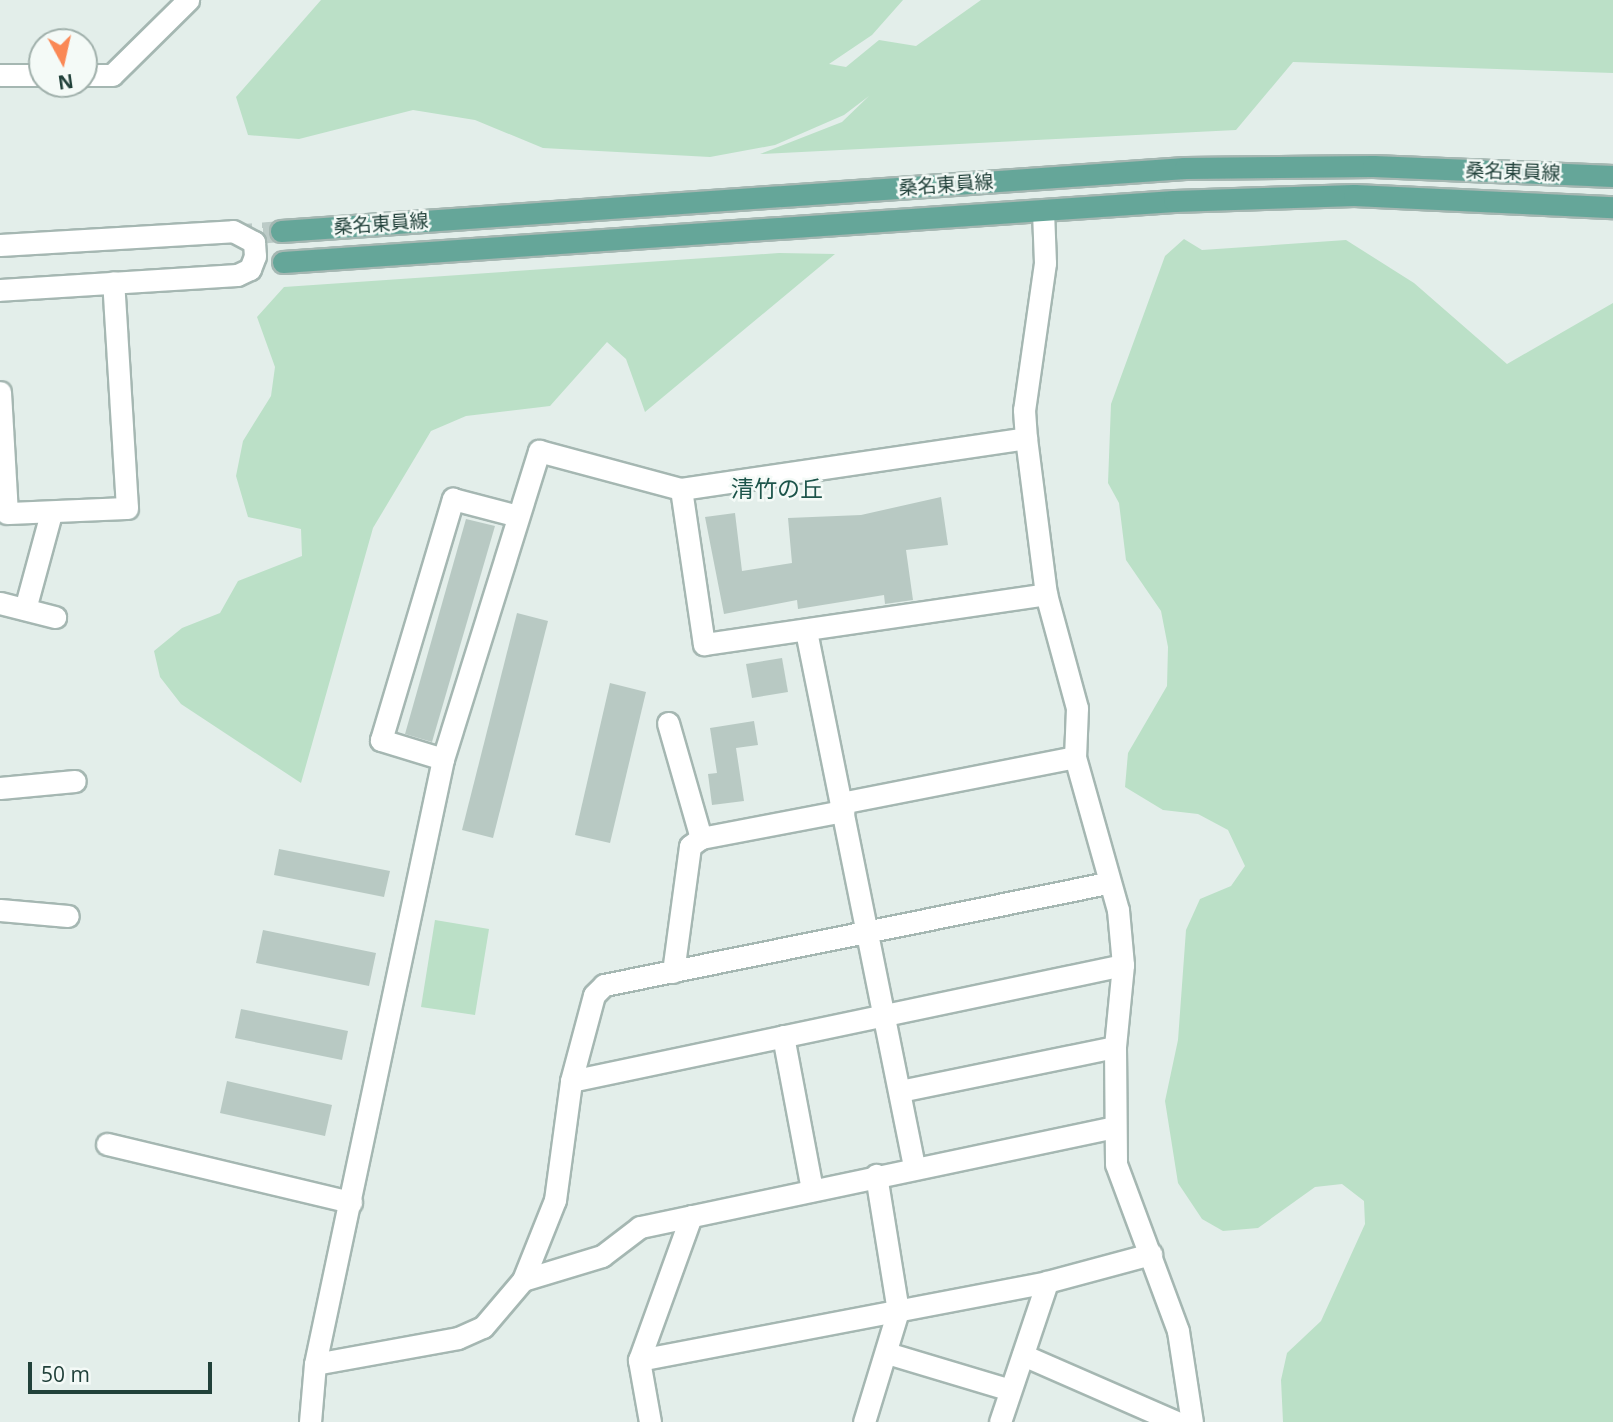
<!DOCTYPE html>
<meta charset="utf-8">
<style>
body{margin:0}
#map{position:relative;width:1613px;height:1422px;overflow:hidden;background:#e3eeea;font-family:"Open Sans","Noto Sans JP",sans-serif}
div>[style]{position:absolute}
.green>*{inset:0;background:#bbe0c7}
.building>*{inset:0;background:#b8c9c3}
.major-tunnel>*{height:21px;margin-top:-10.5px;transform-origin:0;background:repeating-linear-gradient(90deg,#bccbc7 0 21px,transparent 0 31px)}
.roads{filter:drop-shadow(2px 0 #a5b7b2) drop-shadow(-2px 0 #a5b7b2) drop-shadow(0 2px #a5b7b2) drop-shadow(0 -2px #a5b7b2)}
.minor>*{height:21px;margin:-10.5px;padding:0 10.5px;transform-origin:10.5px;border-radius:10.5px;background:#fff}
.major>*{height:21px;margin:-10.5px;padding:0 10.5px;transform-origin:10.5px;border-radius:10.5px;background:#65a699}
span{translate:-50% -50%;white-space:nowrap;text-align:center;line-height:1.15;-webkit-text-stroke:5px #f4faf7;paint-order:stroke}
.street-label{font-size:19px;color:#21413a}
.quarter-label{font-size:23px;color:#1c544a}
.north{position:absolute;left:28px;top:28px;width:70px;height:70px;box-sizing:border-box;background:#f4faf7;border:2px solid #a0b0ab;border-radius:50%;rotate:172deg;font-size:19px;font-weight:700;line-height:28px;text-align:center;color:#21413a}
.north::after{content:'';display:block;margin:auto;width:24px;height:32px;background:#fa8855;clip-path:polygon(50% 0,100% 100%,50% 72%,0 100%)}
.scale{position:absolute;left:28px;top:1362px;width:184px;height:32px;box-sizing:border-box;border:4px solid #21413a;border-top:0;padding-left:9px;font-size:21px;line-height:24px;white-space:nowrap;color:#21413a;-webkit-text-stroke:5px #f4faf7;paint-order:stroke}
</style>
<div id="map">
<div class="green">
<div style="clip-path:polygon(321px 0,903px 0,872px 35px,829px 64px,846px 67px,879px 40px,916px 46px,981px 0,1613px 0,1613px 73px,1293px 62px,1236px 130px,760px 154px,842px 122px,869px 96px,844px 115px,775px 145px,710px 157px,543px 148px,475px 120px,413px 110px,299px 139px,248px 135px,236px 97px)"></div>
<div style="clip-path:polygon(1184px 239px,1202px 250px,1346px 240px,1414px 283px,1507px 364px,1613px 303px,1613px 1422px,1283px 1422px,1281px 1380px,1287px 1353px,1321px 1321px,1365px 1224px,1364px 1201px,1342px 1184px,1315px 1187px,1258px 1228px,1223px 1231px,1202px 1219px,1178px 1183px,1165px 1101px,1178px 1040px,1186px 930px,1200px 899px,1231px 886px,1245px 866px,1228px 830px,1198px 814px,1163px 810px,1125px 787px,1128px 753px,1167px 686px,1168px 647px,1161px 611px,1126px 560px,1119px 503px,1108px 483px,1111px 404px,1165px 256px)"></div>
<div style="clip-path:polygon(779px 253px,835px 254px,645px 412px,626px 359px,607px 342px,550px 406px,466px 416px,431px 431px,373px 528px,301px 783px,181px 704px,160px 677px,154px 651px,182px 628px,220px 613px,238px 581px,302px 556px,301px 529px,248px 517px,236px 476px,243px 441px,271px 396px,275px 367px,257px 317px,284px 287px)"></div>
<div style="clip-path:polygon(435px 920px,489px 929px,475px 1015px,421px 1007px)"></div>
</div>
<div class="building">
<div style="clip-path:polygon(941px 497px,948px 545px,906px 550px,913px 600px,885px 604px,884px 595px,798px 609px,797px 600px,724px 614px,705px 517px,735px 513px,742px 571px,792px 563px,788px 518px,861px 515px)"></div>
<div style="clip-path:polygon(466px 519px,495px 526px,432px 742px,405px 734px)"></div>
<div style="clip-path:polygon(517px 613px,548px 621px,493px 838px,462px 830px)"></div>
<div style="clip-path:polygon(782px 658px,788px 692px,752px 698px,746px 664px)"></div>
<div style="clip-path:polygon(610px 683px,646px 692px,610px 843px,575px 835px)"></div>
<div style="clip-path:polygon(754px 721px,758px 745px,736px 748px,744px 801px,712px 805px,708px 774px,717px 773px,710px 728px)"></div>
<div style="clip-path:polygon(279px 849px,390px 871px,384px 897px,274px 875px)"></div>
<div style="clip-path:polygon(263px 930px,376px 953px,369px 986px,256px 963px)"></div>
<div style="clip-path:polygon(241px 1009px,348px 1031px,342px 1060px,235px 1038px)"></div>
<div style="clip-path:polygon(227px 1081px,332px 1105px,325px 1136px,220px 1113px)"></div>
</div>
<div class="major-tunnel">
<div style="left:232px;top:235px;width:49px;rotate:-4.7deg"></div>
</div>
<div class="roads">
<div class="minor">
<div style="left:0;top:75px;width:42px"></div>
<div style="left:84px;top:75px;width:28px"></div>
<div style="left:112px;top:75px;width:107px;rotate:-44.6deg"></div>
<div style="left:1043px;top:211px;width:52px;rotate:87.8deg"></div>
<div style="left:1045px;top:263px;width:148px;rotate:98.1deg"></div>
<div style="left:1024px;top:410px;width:28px;rotate:86deg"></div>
<div style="left:1026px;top:438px;width:157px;rotate:82.7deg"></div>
<div style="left:1046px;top:594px;width:118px;rotate:74.8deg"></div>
<div style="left:1077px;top:708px;width:49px;rotate:92.3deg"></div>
<div style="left:1075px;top:757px;width:159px;rotate:74.3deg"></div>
<div style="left:1118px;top:910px;width:55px;rotate:84.8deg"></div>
<div style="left:1123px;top:965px;width:82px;rotate:95.6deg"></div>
<div style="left:1115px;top:1047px;width:117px;rotate:89.5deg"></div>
<div style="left:1116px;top:1164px;width:178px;rotate:69.6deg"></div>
<div style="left:1178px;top:1331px;width:92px;rotate:81.3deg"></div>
<div style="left:0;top:245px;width:233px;rotate:-3.4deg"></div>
<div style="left:233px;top:231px;width:24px;rotate:28deg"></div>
<div style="left:254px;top:242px;width:14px;rotate:86deg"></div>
<div style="left:255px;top:256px;width:14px;rotate:111deg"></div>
<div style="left:250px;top:269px;width:14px;rotate:155deg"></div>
<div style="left:237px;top:275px;width:237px;rotate:176.4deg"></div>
<div style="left:0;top:392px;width:121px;rotate:86.7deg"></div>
<div style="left:7px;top:513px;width:120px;rotate:-2.4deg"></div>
<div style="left:127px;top:508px;width:226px;rotate:-93.5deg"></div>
<div style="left:681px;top:489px;width:157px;rotate:81.6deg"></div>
<div style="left:704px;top:644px;width:346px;rotate:-8.3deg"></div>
<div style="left:0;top:603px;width:57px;rotate:14.3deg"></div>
<div style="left:25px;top:609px;width:99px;rotate:-74.8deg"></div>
<div style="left:806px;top:631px;width:546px;rotate:78.59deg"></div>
<div style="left:668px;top:723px;width:120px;rotate:74deg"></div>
<div style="left:443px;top:759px;width:65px;rotate:-163deg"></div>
<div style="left:381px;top:740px;width:252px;rotate:-73.4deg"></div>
<div style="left:453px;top:499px;width:63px;rotate:14.7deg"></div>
<div style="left:0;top:788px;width:75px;rotate:-5.3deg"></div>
<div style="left:841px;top:803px;width:238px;rotate:-11.1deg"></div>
<div style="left:0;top:910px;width:68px;rotate:5deg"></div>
<div style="left:673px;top:972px;width:127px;rotate:-82.3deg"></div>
<div style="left:690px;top:846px;width:14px;rotate:-36deg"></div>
<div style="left:701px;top:838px;width:145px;rotate:-10.8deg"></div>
<div style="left:783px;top:1036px;width:157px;rotate:79.3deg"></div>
<div style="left:571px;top:1081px;width:564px;rotate:-11.87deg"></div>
<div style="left:900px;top:1091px;width:219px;rotate:-11.6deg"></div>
<div style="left:107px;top:1144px;width:251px;rotate:13.4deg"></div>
<div style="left:523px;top:1280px;width:83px;rotate:-16.9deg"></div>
<div style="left:602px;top:1256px;width:48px;rotate:-37.3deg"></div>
<div style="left:640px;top:1227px;width:483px;rotate:-11.9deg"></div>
<div style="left:887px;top:1353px;width:128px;rotate:16.7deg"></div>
<div style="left:1023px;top:1355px;width:167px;rotate:23.6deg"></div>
<div style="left:639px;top:1360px;width:415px;rotate:-10.8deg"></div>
<div style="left:1047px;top:1282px;width:108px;rotate:-15.1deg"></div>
<div style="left:315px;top:1364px;width:145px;rotate:-10.3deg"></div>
<div style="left:458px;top:1338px;width:27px;rotate:-24deg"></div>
<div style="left:483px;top:1327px;width:62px;rotate:-49.6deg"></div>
<div style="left:523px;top:1280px;width:86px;rotate:-68.2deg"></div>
<div style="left:555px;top:1200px;width:120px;rotate:-82.3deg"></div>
<div style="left:571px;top:1081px;width:89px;rotate:-75deg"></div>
<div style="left:594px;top:995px;width:14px;rotate:-45deg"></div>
<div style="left:604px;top:985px;width:513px;rotate:-11.46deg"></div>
<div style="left:310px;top:1422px;width:58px;rotate:-85.1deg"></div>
<div style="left:315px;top:1364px;width:618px;rotate:-78.05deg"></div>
<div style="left:443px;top:759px;width:323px;rotate:-72.7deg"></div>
<div style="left:539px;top:451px;width:147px;rotate:15deg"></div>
<div style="left:681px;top:489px;width:349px;rotate:-8.4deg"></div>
<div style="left:650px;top:1422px;width:63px;rotate:-100.1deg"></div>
<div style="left:639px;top:1360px;width:153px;rotate:-70.1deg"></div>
<div style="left:864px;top:1422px;width:116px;rotate:-73deg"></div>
<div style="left:898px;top:1311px;width:138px;rotate:-99.2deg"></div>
<div style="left:1000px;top:1422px;width:148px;rotate:-71.4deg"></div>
</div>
<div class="major">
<div style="left:281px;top:231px;width:906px;rotate:-3.99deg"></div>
<div style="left:1185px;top:168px;width:188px;rotate:-0.6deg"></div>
<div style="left:1373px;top:166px;width:240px;rotate:2.4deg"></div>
<div style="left:283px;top:262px;width:893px;rotate:-3.92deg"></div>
<div style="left:1174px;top:201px;width:180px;rotate:-1.9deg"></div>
<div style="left:1354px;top:195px;width:259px;rotate:2.7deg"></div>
</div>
</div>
<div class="street-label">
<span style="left:1513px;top:172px;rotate:2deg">桑名東員線</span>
<span style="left:946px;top:185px;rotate:-4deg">桑名東員線</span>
<span style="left:381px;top:224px;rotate:-4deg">桑名東員線</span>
</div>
<div class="quarter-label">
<span style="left:777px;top:488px">清竹の丘</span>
</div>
<div class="north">N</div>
<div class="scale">50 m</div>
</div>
